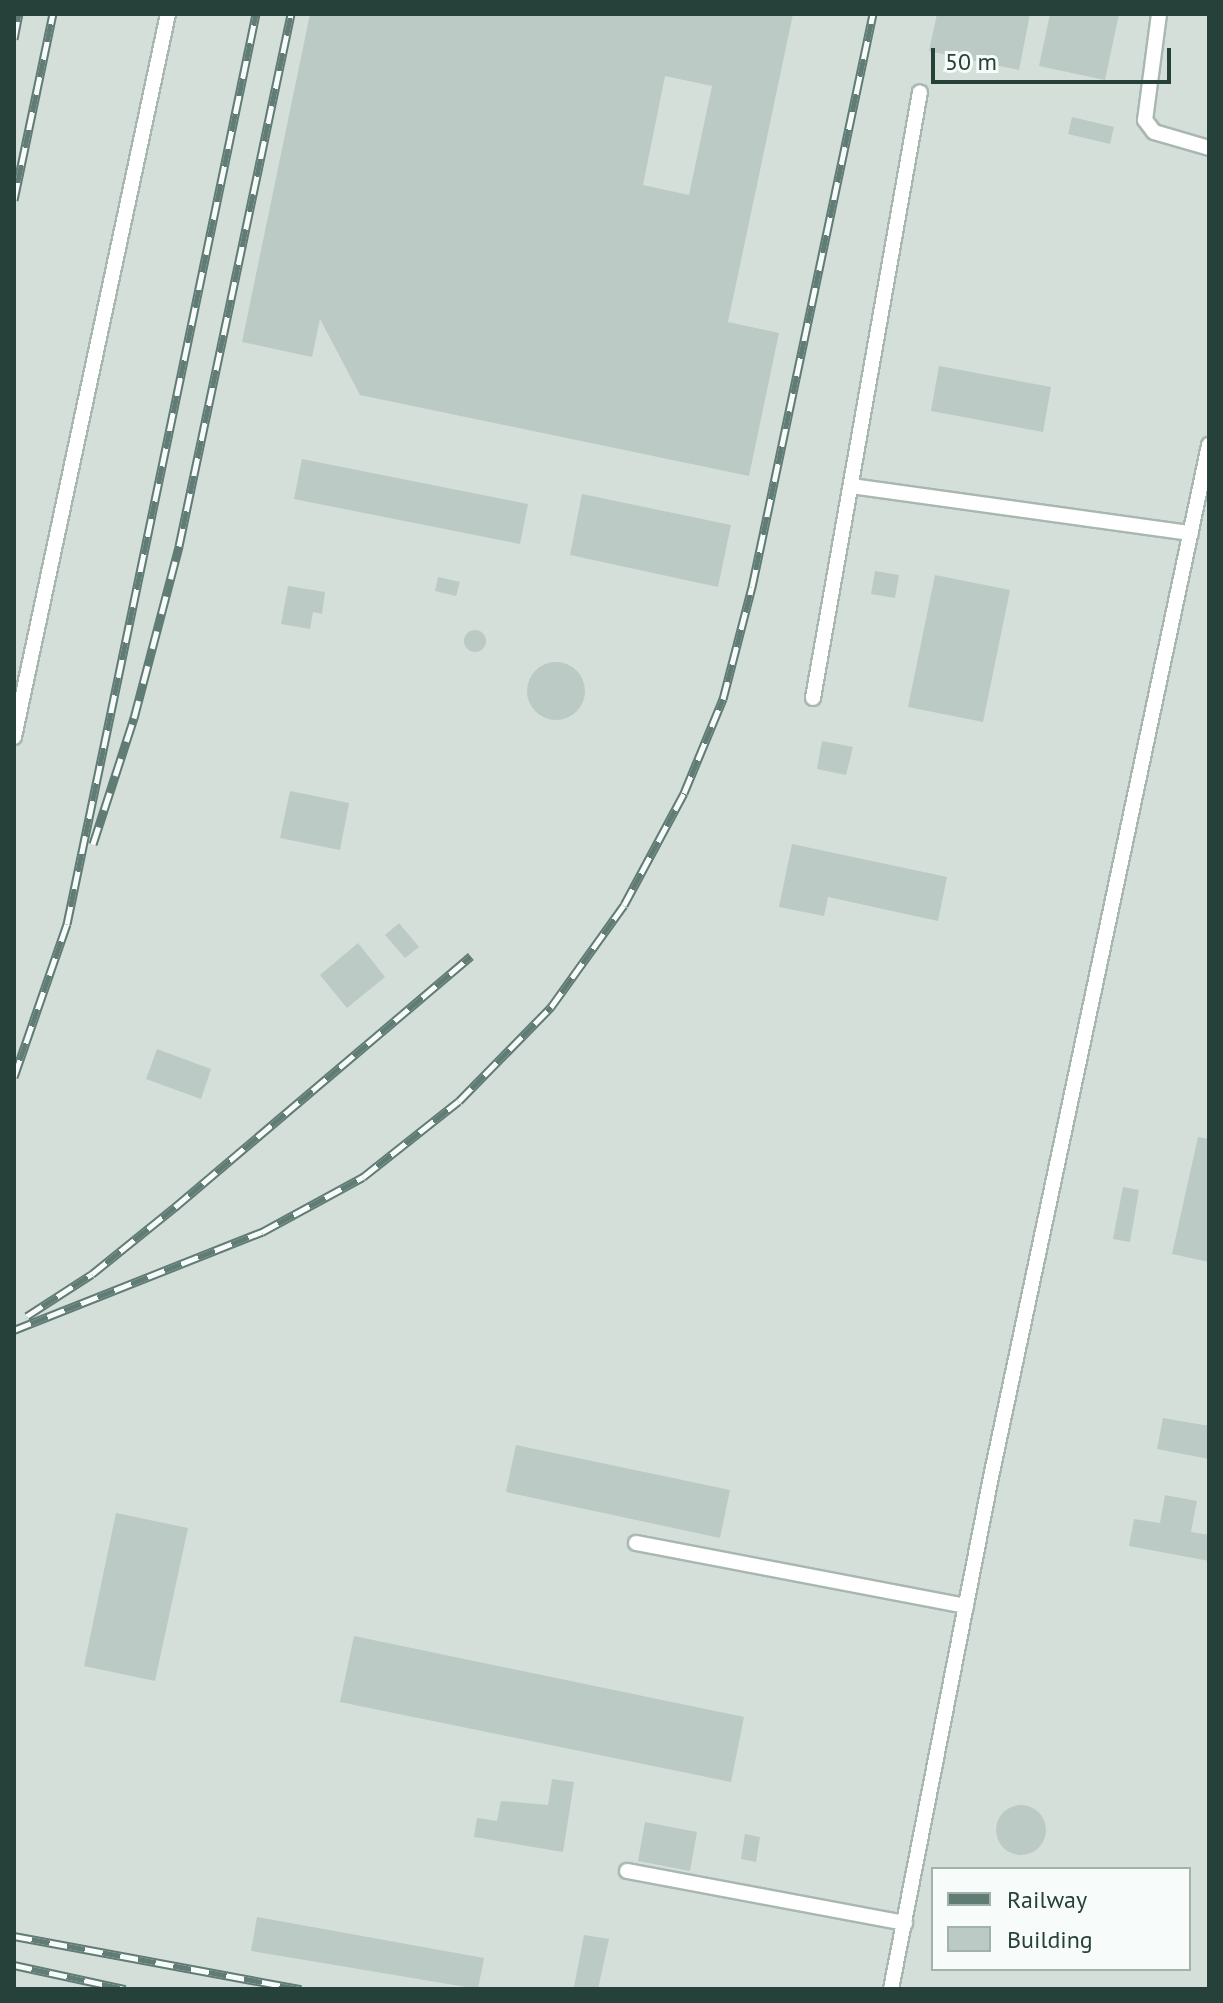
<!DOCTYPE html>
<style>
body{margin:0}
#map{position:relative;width:1223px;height:2003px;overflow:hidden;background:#e6efeb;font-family:"PT Sans",sans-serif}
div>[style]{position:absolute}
.built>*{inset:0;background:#d4dfda}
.building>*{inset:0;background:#bbcac4}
.round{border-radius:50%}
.roads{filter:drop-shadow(2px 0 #a8b7b2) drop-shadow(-2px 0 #a8b7b2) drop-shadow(0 2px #a8b7b2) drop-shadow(0 -2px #a8b7b2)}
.lane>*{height:14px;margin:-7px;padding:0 7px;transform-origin:7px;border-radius:7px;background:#fff}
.rail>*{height:9px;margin-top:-4.5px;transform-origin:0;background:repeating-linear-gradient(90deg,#f7fbf9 0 18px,#607c75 0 36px);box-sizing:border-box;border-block:2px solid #607c75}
span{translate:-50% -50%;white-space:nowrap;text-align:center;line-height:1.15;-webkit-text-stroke:6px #f7fbf9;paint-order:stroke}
.frame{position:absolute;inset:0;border:16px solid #25413a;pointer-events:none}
.legend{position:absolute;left:931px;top:1867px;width:260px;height:104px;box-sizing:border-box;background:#f7fbf9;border:2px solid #a3b1ad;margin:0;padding:10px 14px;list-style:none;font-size:24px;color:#25413a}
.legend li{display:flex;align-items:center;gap:16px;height:40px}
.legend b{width:40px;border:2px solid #a3b1ad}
.scale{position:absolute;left:931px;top:48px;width:240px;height:36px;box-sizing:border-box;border:4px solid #25413a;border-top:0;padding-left:10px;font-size:24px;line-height:28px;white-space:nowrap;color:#25413a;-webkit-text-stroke:6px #f7fbf9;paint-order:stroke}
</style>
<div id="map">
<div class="built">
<div style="clip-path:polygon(evenodd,14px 14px,1209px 14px,1209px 1989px,14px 1989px,14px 14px,933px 1869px,1189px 1869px,1189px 1969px,933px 1969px,933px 1869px)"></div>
</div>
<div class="building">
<div style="clip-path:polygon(evenodd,310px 14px,793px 14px,728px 322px,779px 333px,749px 476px,360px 395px,320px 319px,312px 357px,242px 342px,310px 14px,665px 76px,712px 86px,689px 195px,643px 185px,665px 76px)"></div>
<div style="clip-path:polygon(937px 14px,1030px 14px,1019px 70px,929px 51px)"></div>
<div style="clip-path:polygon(1050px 14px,1119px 14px,1105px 80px,1039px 66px)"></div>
<div style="clip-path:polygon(1072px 117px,1114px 127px,1110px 144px,1068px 134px)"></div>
<div style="clip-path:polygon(939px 366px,1051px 387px,1043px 432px,931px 411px)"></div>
<div style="clip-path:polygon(302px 459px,528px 504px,520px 544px,294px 499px)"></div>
<div style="clip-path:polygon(582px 494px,731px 525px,718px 587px,570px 555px)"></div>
<div style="clip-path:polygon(875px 571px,899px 575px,895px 598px,871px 594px)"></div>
<div style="clip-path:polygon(935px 575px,1010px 590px,983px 722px,908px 707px)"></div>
<div style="clip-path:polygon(438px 577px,460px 582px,456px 596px,435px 591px)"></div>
<div style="clip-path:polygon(288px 586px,325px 592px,322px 614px,313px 612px,310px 629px,281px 624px)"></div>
<div class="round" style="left:464px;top:630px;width:22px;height:22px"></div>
<div class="round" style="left:527px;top:662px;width:58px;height:58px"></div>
<div style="clip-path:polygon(822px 741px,853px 747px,846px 775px,817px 769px)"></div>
<div style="clip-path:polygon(290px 791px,349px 803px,340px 850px,280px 838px)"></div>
<div style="clip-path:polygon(792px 844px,947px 877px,938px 921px,828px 897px,824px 916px,779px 907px)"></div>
<div style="clip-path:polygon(399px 923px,419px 947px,405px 958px,385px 935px)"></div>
<div style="clip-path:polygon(358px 943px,385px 977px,347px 1008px,320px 975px)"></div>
<div style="clip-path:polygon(157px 1049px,211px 1069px,201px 1099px,146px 1079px)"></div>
<div style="clip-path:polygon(1198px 1137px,1209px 1139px,1209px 1262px,1172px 1254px)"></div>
<div style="clip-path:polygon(1123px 1187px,1139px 1190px,1130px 1242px,1113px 1239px)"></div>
<div style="clip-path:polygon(1163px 1418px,1209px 1426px,1209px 1459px,1157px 1449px)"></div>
<div style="clip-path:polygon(516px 1445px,730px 1490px,720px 1538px,506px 1492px)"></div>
<div style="clip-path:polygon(1165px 1495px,1197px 1501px,1191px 1532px,1209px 1535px,1209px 1561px,1129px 1546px,1134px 1519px,1160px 1523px)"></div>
<div style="clip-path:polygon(116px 1513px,188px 1528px,155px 1681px,84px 1666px)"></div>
<div style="clip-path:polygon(354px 1636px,744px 1717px,731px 1782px,340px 1702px)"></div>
<div style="clip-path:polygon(552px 1779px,574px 1782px,563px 1852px,474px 1837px,477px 1818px,497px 1821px,501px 1801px,548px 1805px)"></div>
<div class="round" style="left:996px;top:1805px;width:50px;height:50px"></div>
<div style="clip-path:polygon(645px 1822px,697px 1832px,690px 1871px,638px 1861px)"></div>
<div style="clip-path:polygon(745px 1834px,760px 1837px,756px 1862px,741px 1859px)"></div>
<div style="clip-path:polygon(257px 1917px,484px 1958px,478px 1989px,251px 1951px)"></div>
<div style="clip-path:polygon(584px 1935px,609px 1939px,598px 1989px,574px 1987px)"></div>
</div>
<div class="roads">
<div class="lane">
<div style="left:1159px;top:14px;width:107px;rotate:97.5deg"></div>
<div style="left:1145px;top:120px;width:15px;rotate:53deg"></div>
<div style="left:1154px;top:132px;width:57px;rotate:16.2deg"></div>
<div style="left:851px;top:486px;width:343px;rotate:7.9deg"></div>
<div style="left:813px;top:698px;width:615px;rotate:-79.99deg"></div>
<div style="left:14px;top:737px;width:739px;rotate:-77.98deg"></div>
<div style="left:636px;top:1543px;width:336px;rotate:10.8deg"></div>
<div style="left:627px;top:1871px;width:283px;rotate:10.6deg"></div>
<div style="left:891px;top:1989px;width:522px;rotate:-78.95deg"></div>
<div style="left:991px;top:1477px;width:1055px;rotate:-78.07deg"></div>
</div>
</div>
<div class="rail">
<div style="left:14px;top:39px;width:25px;rotate:-79deg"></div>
<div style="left:14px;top:200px;width:190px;rotate:-78.2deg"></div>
<div style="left:93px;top:844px;width:133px;rotate:-72deg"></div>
<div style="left:134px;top:718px;width:178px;rotate:-75.3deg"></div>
<div style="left:179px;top:546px;width:544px;rotate:-78.11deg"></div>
<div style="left:14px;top:1077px;width:162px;rotate:-70.9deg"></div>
<div style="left:67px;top:924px;width:929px;rotate:-78.27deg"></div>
<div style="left:27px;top:1316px;width:77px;rotate:-32.9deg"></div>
<div style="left:92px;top:1274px;width:107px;rotate:-38.9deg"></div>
<div style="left:175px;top:1207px;width:388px;rotate:-40.3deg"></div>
<div style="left:14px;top:1330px;width:267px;rotate:-21.6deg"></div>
<div style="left:262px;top:1232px;width:115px;rotate:-28.6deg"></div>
<div style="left:363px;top:1177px;width:122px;rotate:-38.4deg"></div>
<div style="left:459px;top:1101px;width:132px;rotate:-45.6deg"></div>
<div style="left:551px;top:1007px;width:125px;rotate:-54.4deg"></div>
<div style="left:624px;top:905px;width:127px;rotate:-61.8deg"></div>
<div style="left:684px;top:793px;width:102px;rotate:-67.5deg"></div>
<div style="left:723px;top:699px;width:116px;rotate:-75.5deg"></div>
<div style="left:752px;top:587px;width:586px;rotate:-78.08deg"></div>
<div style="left:14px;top:1936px;width:292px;rotate:10.5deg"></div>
<div style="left:14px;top:1965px;width:114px;rotate:12.2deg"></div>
</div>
<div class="frame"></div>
<ul class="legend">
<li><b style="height:10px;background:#607c75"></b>Railway</li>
<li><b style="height:22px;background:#bbcac4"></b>Building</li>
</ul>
<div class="scale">50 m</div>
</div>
